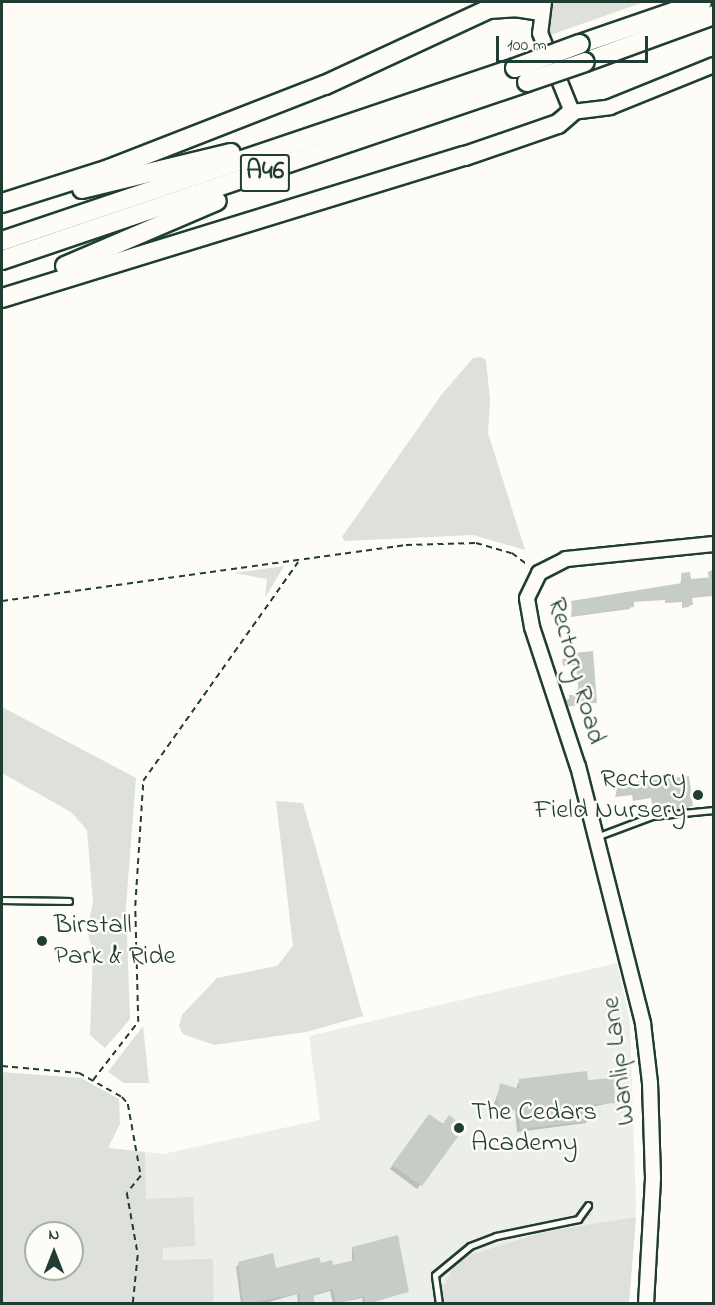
<!DOCTYPE html>
<style>
body{margin:0}
#map{position:relative;width:715px;height:1305px;overflow:hidden;background:#fdfcf7;font-family:"Indie Flower",sans-serif}
div>[style]{position:absolute}
.built>*{inset:0;background:#eceee9}
.green>*{inset:0;background:#dde0db}
.shadow>*{inset:0;background:#0003}
.building>*{inset:0;background:#c6cdc7}
.path>*{height:1.5px;margin-top:-0.75px;transform-origin:0;background:repeating-linear-gradient(90deg,#1f3d34 0 6px,transparent 0 10.5px)}
.roads{filter:drop-shadow(2px 0 #1f3d34) drop-shadow(-2px 0 #1f3d34) drop-shadow(0 2px #1f3d34) drop-shadow(0 -2px #1f3d34)}
.service>*{height:5px;margin:-2.5px;padding:0 2.5px;transform-origin:2.5px;border-radius:2.5px;background:#fdfcf7}
.tertiary>*{height:14px;margin:-7px;padding:0 7px;transform-origin:7px;border-radius:7px;background:#fdfcf7}
.trunk>*{height:18px;margin:-9px;padding:0 9px;transform-origin:9px;border-radius:9px;background:#fdfcf7}
.bridges{filter:drop-shadow(2px 0 #1f3d34) drop-shadow(-2px 0 #1f3d34) drop-shadow(0 2px #1f3d34) drop-shadow(0 -2px #1f3d34)}
.trunk-bridge>*{height:18px;margin:-9px;padding:0 9px;transform-origin:9px;border-radius:9px;background:#fdfcf7}
.dots>*{width:16px;height:16px;translate:-50% -50%;box-sizing:border-box;border:3px solid #fdfcf7;border-radius:50%}
span{translate:-50% -50%;white-space:nowrap;text-align:center;line-height:1.15;-webkit-text-stroke:5px #fdfcf7;paint-order:stroke}
.shield-label span{padding:2px 4px;background:#fdfcf7;border:2px solid;border-radius:4px;-webkit-text-stroke-width:0}
.shield-label{font-size:26px;color:#1f3d34;font-weight:700}
.street-label{font-size:27px;color:#1f3d34}
.poi-label{font-size:27px;color:#1f3d34}
.right{translate:-100% -50%;text-align:right}
.left{translate:0 -50%;text-align:left}
.frame{position:absolute;inset:0;border:3px solid #1f3d34;pointer-events:none}
.north{position:absolute;left:24px;top:1221px;width:60px;height:60px;box-sizing:border-box;background:#fdfcf7;border:2px solid #a4b0a9;border-radius:50%;rotate:0deg;font-size:16px;font-weight:700;line-height:24px;text-align:center;color:#1f3d34}
.north::after{content:'';display:block;margin:auto;width:21px;height:27px;background:#1f3d34;clip-path:polygon(50% 0,100% 100%,50% 72%,0 100%)}
.scale{position:absolute;left:496px;top:36px;width:152px;height:27px;box-sizing:border-box;border:3px solid #1f3d34;border-top:0;padding-left:8px;font-size:18px;line-height:21px;white-space:nowrap;color:#1f3d34;-webkit-text-stroke:4px #fdfcf7;paint-order:stroke}
</style>
<div id="map">
<div class="built">
<div style="clip-path:polygon(evenodd,617px 963px,630px 1023px,636px 1206px,629px 1303px,2px 1304px,2px 1136px,163px 1154px,320px 1120px,309px 1036px,617px 963px,36px 1233px,72px 1233px,72px 1269px,36px 1269px,36px 1233px)"></div>
</div>
<div class="green">
<div style="clip-path:polygon(544px 2px,644px 2px,542px 38px)"></div>
<div style="clip-path:polygon(481px 357px,486px 360px,490px 400px,488px 433px,525px 550px,473px 535px,345px 541px,342px 537px,442px 394px,473px 358px)"></div>
<div style="clip-path:polygon(284px 566px,265px 598px,267px 579px,234px 573px)"></div>
<div style="clip-path:polygon(2px 707px,136px 778px,126px 906px,130px 1019px,105px 1048px,90px 1035px,93px 953px,87px 930px,93px 902px,87px 830px,71px 812px,2px 773px)"></div>
<div style="clip-path:polygon(276px 801px,303px 803px,363px 1016px,306px 1032px,214px 1045px,183px 1034px,179px 1026px,182px 1015px,217px 978px,277px 966px,293px 946px)"></div>
<div style="clip-path:polygon(143px 1026px,149px 1083px,124px 1083px,108px 1072px)"></div>
<div style="clip-path:polygon(evenodd,2px 1072px,81px 1078px,119px 1099px,120px 1124px,108px 1148px,145px 1152px,146px 1199px,193px 1197px,195px 1246px,163px 1248px,163px 1260px,213px 1259px,214px 1303px,2px 1303px,2px 1072px,36px 1233px,72px 1233px,72px 1269px,36px 1269px,36px 1233px)"></div>
<div style="clip-path:polygon(636px 1217px,629px 1303px,433px 1304px,434px 1288px,445px 1284px,454px 1266px,470px 1255px,544px 1232px)"></div>
</div>
<div class="shadow">
<div style="clip-path:polygon(714px 569px,714px 596px,691px 598px,689px 607px,682px 608px,682px 602px,665px 603px,665px 600px,632px 602px,630px 609px,571px 617px,572px 602px,680px 585px,682px 575px,689px 581px,709px 579px,708px 572px)"></div>
<div style="clip-path:polygon(592px 653px,595px 702px,566px 707px,566px 700px,577px 696px,578px 685px,576px 665px,563px 666px,562px 659px)"></div>
<div style="clip-path:polygon(688px 777px,691px 805px,687px 810px,653px 813px,651px 798px,633px 801px,632px 795px,615px 797px,618px 785px)"></div>
<div style="clip-path:polygon(519px 1081px,587px 1081px,613px 1102px,589px 1108px,586px 1123px,517px 1132px,515px 1109px,499px 1116px,494px 1104px,501px 1084px,516px 1089px)"></div>
<div style="clip-path:polygon(426px 1119px,463px 1128px,417px 1189px,390px 1169px)"></div>
<div style="clip-path:polygon(352px 1248px,407px 1292px,367px 1304px,363px 1304px,362px 1298px,333px 1304px,330px 1291px,312px 1296px,312px 1304px,298px 1304px,297px 1294px,262px 1304px,241px 1304px,236px 1267px,239px 1264px,275px 1269px,332px 1267px,352px 1262px)"></div>
</div>
<div class="building">
<div style="clip-path:polygon(690px 572px,691px 579px,714px 577px,714px 594px,692px 596px,693px 605px,684px 606px,684px 600px,667px 601px,667px 598px,634px 600px,634px 607px,573px 615px,571px 601px,682px 583px,681px 573px)"></div>
<div style="clip-path:polygon(593px 651px,597px 703px,569px 705px,569px 695px,580px 695px,580px 681px,579px 663px,566px 664px,565px 654px)"></div>
<div style="clip-path:polygon(689px 776px,693px 806px,657px 810px,655px 795px,637px 798px,636px 791px,619px 794px,617px 784px)"></div>
<div style="clip-path:polygon(587px 1071px,588px 1080px,614px 1078px,615px 1103px,591px 1105px,591px 1121px,520px 1129px,518px 1107px,502px 1113px,497px 1100px,500px 1083px,519px 1089px,519px 1079px)"></div>
<div style="clip-path:polygon(429px 1114px,443px 1124px,449px 1115px,465px 1127px,422px 1186px,392px 1165px)"></div>
<div style="clip-path:polygon(398px 1235px,409px 1292px,366px 1303px,364px 1296px,336px 1303px,333px 1289px,314px 1294px,314px 1304px,300px 1304px,300px 1293px,243px 1304px,238px 1262px,273px 1253px,276px 1268px,319px 1257px,321px 1263px,332px 1260px,333px 1265px,355px 1260px,352px 1247px)"></div>
</div>
<div class="path">
<div style="left:2px;top:601px;width:408px;rotate:-7.9deg"></div>
<div style="left:406px;top:545px;width:70px;rotate:-1.6deg"></div>
<div style="left:476px;top:543px;width:37px;rotate:16deg"></div>
<div style="left:512px;top:553px;width:21px;rotate:37deg"></div>
<div style="left:2px;top:1066px;width:77px;rotate:5.2deg"></div>
<div style="left:79px;top:1073px;width:49px;rotate:29.2deg"></div>
<div style="left:122px;top:1097px;width:9px;rotate:49deg"></div>
<div style="left:128px;top:1104px;width:73px;rotate:79.8deg"></div>
<div style="left:141px;top:1176px;width:22px;rotate:129deg"></div>
<div style="left:127px;top:1193px;width:63px;rotate:79.9deg"></div>
<div style="left:138px;top:1255px;width:49px;rotate:95.8deg"></div>
<div style="left:93px;top:1080px;width:73px;rotate:-52.2deg"></div>
<div style="left:138px;top:1022px;width:116px;rotate:-91.5deg"></div>
<div style="left:135px;top:906px;width:125px;rotate:-86.3deg"></div>
<div style="left:143px;top:781px;width:268px;rotate:-54.7deg"></div>
</div>
<div class="roads">
<div class="service">
<div style="left:596px;top:837px;width:60px;rotate:-20.6deg"></div>
<div style="left:652px;top:816px;width:62px;rotate:-5.5deg"></div>
<div style="left:2px;top:900px;width:67px;rotate:0.9deg"></div>
<div style="left:439px;top:1304px;width:29px;rotate:-98deg"></div>
<div style="left:435px;top:1275px;width:45px;rotate:-39.6deg"></div>
<div style="left:470px;top:1246px;width:28px;rotate:-21deg"></div>
<div style="left:496px;top:1236px;width:84px;rotate:-11.7deg"></div>
<div style="left:578px;top:1219px;width:17px;rotate:-54deg"></div>
</div>
<div class="tertiary">
<div style="left:544px;top:2px;width:31px;rotate:97deg"></div>
<div style="left:540px;top:33px;width:85px;rotate:67.9deg"></div>
<div style="left:572px;top:112px;width:38px;rotate:-7deg"></div>
<div style="left:610px;top:107px;width:112px;rotate:-22deg"></div>
<div style="left:646px;top:1304px;width:126px;rotate:-86.8deg"></div>
<div style="left:653px;top:1178px;width:95px;rotate:-91.8deg"></div>
<div style="left:650px;top:1083px;width:60px;rotate:-96.7deg"></div>
<div style="left:643px;top:1023px;width:264px;rotate:-104.2deg"></div>
<div style="left:578px;top:767px;width:147px;rotate:-108.2deg"></div>
<div style="left:532px;top:627px;width:29px;rotate:-100deg"></div>
<div style="left:527px;top:598px;width:28px;rotate:-64deg"></div>
<div style="left:539px;top:573px;width:30px;rotate:-27deg"></div>
<div style="left:566px;top:559px;width:149px;rotate:-5.8deg"></div>
</div>
<div class="trunk">
<div style="left:580px;top:44px;width:129px;rotate:-19deg"></div>
<div style="left:585px;top:62px;width:137px;rotate:-20deg"></div>
<div style="left:82px;top:189px;width:153px;rotate:-13.6deg"></div>
<div style="left:2px;top:203px;width:112px;rotate:-17.6deg"></div>
<div style="left:109px;top:169px;width:232px;rotate:-21.3deg"></div>
<div style="left:325px;top:85px;width:181px;rotate:-24.9deg"></div>
<div style="left:489px;top:9px;width:26px;rotate:-4deg"></div>
<div style="left:515px;top:7px;width:25px;rotate:9deg"></div>
<div style="left:2px;top:241px;width:541px;rotate:-18.64deg"></div>
<div style="left:2px;top:260px;width:554px;rotate:-18.73deg"></div>
<div style="left:65px;top:266px;width:165px;rotate:-23.2deg"></div>
<div style="left:2px;top:298px;width:484px;rotate:-17.1deg"></div>
<div style="left:465px;top:156px;width:98px;rotate:-19deg"></div>
<div style="left:558px;top:124px;width:18px;rotate:-41deg"></div>
</div>
</div>
<div class="bridges">
<div class="trunk-bridge">
<div style="left:515px;top:68px;width:69px;rotate:-20.3deg"></div>
<div style="left:527px;top:82px;width:61px;rotate:-19deg"></div>
</div>
</div>
<div class="dots">
<div style="left:698px;top:795px;background:#1f3d34"></div>
<div style="left:42px;top:941px;background:#1f3d34"></div>
<div style="left:459px;top:1128px;background:#1f3d34"></div>
</div>
<div class="shield-label">
<span style="left:265px;top:173px">A46</span>
</div>
<div class="street-label">
<span style="left:576px;top:671px;rotate:74deg">Rectory Road</span>
<span style="left:619px;top:1061px;rotate:-97deg">Wanlip Lane</span>
</div>
<div class="poi-label">
<span class="right" style="left:686px;top:795px">Rectory<br>Field Nursery</span>
<span class="left" style="left:54px;top:941px">Birstall<br>Park &amp; Ride</span>
<span class="left" style="left:471px;top:1128px">The Cedars<br>Academy</span>
</div>
<div class="frame"></div>
<div class="north">N</div>
<div class="scale">100 m</div>
</div>
